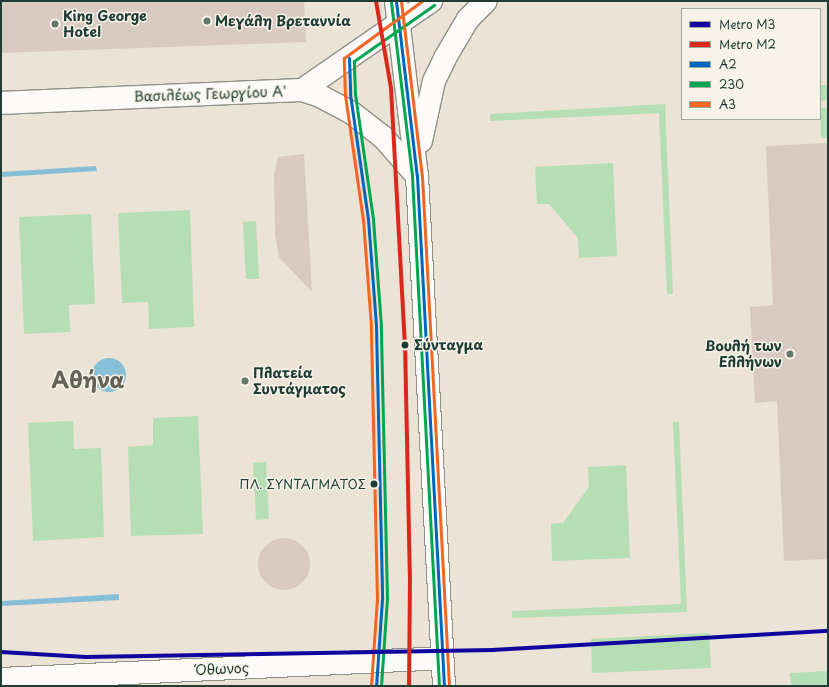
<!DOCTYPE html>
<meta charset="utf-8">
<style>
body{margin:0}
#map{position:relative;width:829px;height:687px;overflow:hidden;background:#ebe3d5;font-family:"Playpen Sans",sans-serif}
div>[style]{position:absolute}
.green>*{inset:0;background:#b5deb4}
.water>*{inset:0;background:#88bfd8}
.round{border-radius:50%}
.building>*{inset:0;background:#d8cac1}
.roads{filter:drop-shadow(1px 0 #909289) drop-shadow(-1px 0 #909289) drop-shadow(0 1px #909289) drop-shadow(0 -1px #909289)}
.minor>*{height:22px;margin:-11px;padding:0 11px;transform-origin:11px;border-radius:11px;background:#fcfbf9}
.major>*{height:22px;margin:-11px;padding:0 11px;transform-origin:11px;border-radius:11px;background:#fcfbf9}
.bus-1>*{height:3px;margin:-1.5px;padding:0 1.5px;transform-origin:1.5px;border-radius:1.5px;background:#0065bd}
.bus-2>*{height:3px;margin:-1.5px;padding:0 1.5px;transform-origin:1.5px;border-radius:1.5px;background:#00a651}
.bus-3>*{height:3px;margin:-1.5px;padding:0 1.5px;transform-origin:1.5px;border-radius:1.5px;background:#f26522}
.metro-1>*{height:4px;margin:-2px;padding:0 2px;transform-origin:2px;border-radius:2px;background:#10069f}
.metro-2>*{height:4px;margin:-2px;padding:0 2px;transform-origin:2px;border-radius:2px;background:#da291c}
.dots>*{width:11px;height:11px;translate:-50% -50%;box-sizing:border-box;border:2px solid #f7f3e8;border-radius:50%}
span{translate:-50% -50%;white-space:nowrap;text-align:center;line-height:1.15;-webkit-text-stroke:3px #f7f3e8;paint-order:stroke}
.bus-label{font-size:13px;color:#1f3d34}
.right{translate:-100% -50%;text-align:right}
.poi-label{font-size:14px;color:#1f3d34;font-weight:700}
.left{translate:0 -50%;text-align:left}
.street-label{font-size:14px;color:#1f3d34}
.stop-label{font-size:14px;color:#1f3d34;font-weight:700}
.town-label{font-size:22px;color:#636357;font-weight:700}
.frame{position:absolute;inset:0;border:2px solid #1f3d34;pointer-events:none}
.legend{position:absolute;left:681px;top:8px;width:140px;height:112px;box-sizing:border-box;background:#f7f3e8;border:1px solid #a1aaa0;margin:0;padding:5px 7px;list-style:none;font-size:12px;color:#1f3d34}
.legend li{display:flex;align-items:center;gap:8px;height:20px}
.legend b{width:20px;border:1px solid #a1aaa0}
</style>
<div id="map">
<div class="green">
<div style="clip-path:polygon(820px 85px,828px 85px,828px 100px,820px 101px)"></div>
<div style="clip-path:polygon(665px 104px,673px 294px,667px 294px,659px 113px,490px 121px,490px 114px)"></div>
<div style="clip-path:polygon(820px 108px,828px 108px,828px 138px,821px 138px)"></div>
<div style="clip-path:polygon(613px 163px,617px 256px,579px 258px,578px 238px,549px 204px,537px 204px,535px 167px)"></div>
<div style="clip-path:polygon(190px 210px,194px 327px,149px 329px,148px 302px,122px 303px,118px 213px)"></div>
<div style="clip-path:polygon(91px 214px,95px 304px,69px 305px,70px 332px,24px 334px,19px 217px)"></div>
<div style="clip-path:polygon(256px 221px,259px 279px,246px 279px,243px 222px)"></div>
<div style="clip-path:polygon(198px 416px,203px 534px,131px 536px,128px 447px,153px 445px,153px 418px)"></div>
<div style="clip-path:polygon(73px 421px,74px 449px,101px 448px,104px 537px,33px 541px,28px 423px)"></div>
<div style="clip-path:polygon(673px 422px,679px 422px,687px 612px,512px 618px,512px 611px,681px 604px)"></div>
<div style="clip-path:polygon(266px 462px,269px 519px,256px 520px,253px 463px)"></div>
<div style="clip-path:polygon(626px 465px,630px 558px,552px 561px,551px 524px,563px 523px,589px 487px,588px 467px)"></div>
<div style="clip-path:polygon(709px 633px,711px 668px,592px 673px,591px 639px)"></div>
<div style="clip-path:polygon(828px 671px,828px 686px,791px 686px,790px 673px)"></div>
</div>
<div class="water">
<div style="clip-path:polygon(96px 166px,97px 171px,1px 177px,1px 172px)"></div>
<div class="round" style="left:92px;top:358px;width:34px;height:34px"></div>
<div style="clip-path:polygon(119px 594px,119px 600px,1px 606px,1px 601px)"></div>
</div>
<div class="building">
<div style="clip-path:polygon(1px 1px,304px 1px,306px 42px,1px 53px)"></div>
<div style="clip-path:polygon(828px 143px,828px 559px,784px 561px,777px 401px,755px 403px,750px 307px,773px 305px,766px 146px)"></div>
<div style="clip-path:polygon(304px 154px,312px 292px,279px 257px,275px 233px,274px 174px,278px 157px)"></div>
<div class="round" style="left:258px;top:538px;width:52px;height:52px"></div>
</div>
<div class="roads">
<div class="minor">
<div style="left:1px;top:679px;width:442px;rotate:-2.7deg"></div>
</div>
<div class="major">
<div style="left:396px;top:1px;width:176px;rotate:83.2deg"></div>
<div style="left:417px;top:176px;width:511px;rotate:86.97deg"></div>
<div style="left:302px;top:90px;width:19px;rotate:18deg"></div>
<div style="left:320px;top:96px;width:36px;rotate:28deg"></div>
<div style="left:352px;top:113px;width:39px;rotate:38deg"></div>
<div style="left:383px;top:137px;width:52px;rotate:48.9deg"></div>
<div style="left:1px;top:103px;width:301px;rotate:-2.5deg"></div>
<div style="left:302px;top:90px;width:157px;rotate:-34.6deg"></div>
<div style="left:421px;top:141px;width:61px;rotate:-77.8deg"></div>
<div style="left:434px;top:81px;width:25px;rotate:-64deg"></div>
<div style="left:445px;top:58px;width:45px;rotate:-59.5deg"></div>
<div style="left:468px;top:19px;width:25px;rotate:-45deg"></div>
</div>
</div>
<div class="bus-1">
<div style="left:396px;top:1px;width:176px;rotate:83.2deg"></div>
<div style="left:417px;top:176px;width:511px;rotate:86.97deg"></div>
<div style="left:349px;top:58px;width:36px;rotate:88deg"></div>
<div style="left:350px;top:94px;width:126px;rotate:81.8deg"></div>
<div style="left:368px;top:219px;width:107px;rotate:85.7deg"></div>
<div style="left:376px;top:326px;width:273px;rotate:88.7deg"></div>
<div style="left:382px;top:599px;width:87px;rotate:93.9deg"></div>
</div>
<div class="bus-2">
<div style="left:391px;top:2px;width:175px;rotate:83.1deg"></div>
<div style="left:412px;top:176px;width:511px;rotate:86.97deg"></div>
<div style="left:381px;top:686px;width:87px;rotate:-86.1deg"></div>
<div style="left:387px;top:599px;width:273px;rotate:-91.3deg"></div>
<div style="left:381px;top:326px;width:107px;rotate:-94.3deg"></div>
<div style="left:373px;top:219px;width:126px;rotate:-98.2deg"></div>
<div style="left:355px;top:94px;width:33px;rotate:-92deg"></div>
<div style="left:354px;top:61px;width:98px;rotate:-35deg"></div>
</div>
<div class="bus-3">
<div style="left:401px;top:1px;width:176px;rotate:83.2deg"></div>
<div style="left:422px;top:176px;width:511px;rotate:86.97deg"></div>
<div style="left:371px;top:686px;width:87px;rotate:-86.1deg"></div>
<div style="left:377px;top:599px;width:273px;rotate:-91.3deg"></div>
<div style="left:371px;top:326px;width:106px;rotate:-94.3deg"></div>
<div style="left:363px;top:220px;width:126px;rotate:-98.2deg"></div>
<div style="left:345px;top:95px;width:37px;rotate:-92deg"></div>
<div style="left:344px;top:58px;width:97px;rotate:-36.2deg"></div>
</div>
<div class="metro-1">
<div style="left:1px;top:652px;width:85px;rotate:3.4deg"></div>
<div style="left:86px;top:657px;width:408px;rotate:-1deg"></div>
<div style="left:494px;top:650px;width:335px;rotate:-3.3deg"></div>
</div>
<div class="metro-2">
<div style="left:376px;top:1px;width:88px;rotate:80.2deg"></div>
<div style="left:391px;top:88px;width:255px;rotate:86.9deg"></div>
<div style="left:405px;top:343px;width:234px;rotate:88.8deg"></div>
<div style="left:410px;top:577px;width:109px;rotate:90.5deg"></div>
</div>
<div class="dots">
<div style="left:207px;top:21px;background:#66776c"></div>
<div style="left:55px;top:24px;background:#66776c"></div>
<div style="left:405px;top:345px;background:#1f3d34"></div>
<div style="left:790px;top:354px;background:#66776c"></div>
<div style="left:245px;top:381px;background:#66776c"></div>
<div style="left:374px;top:484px;background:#1f3d34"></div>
</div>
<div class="bus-label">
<span class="right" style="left:366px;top:484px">ΠΛ. ΣΥΝΤΑΓΜΑΤΟΣ</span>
</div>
<div class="poi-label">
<span class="left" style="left:63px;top:24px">King George<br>Hotel</span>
<span class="left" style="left:215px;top:21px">Μεγάλη Βρεταννία</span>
<span class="right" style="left:782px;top:354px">Βουλή των<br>Ελλήνων</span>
<span class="left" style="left:253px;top:381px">Πλατεία<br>Συντάγματος</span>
</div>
<div class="street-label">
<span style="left:210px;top:94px;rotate:-2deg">Βασιλέως Γεωργίου Α'</span>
<span style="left:222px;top:669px;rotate:-3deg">Όθωνος</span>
</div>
<div class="stop-label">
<span class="left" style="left:414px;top:345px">Σύνταγμα</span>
</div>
<div class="town-label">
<span style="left:88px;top:379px">Αθήνα</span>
</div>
<div class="frame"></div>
<ul class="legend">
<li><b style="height:5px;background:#10069f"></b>Metro Μ3</li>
<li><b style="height:5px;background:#da291c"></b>Metro Μ2</li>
<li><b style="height:5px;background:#0065bd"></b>Α2</li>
<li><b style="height:5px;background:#00a651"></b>230</li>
<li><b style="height:5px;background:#f26522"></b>Α3</li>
</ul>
</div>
